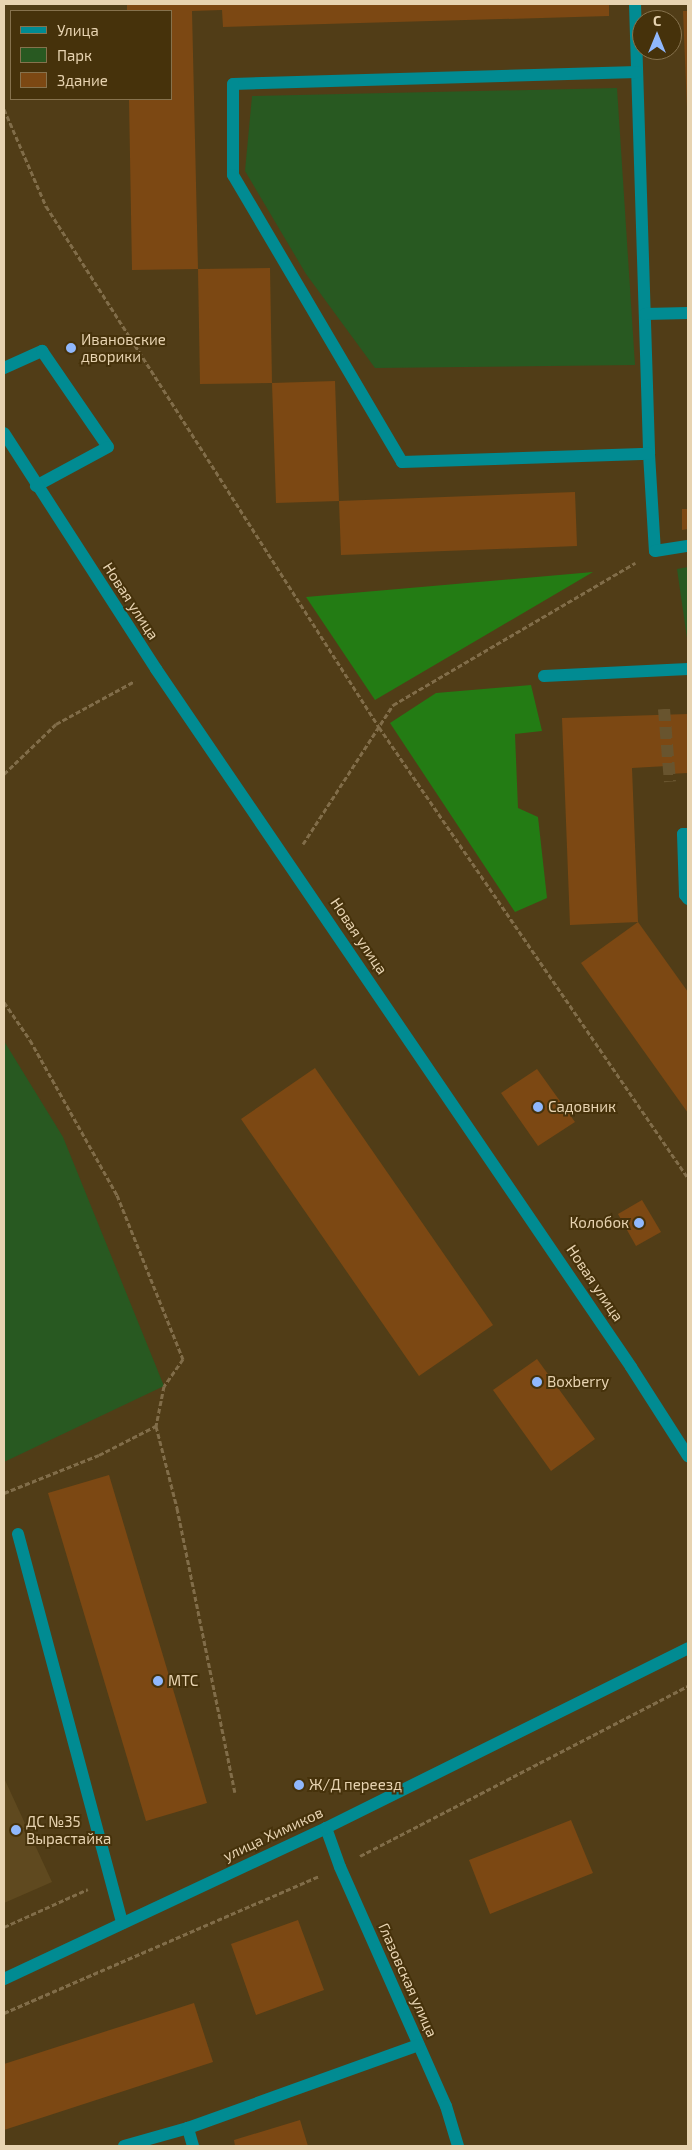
<!DOCTYPE html>
<meta charset="utf-8">
<style>
body{margin:0}
#map{position:relative;width:692px;height:2150px;overflow:hidden;background:#513d17;font-family:"Exo 2",sans-serif}
div>[style]{position:absolute}
.built>*{inset:0;background:#5f491f}
.green>*{inset:0;background:#285921}
.forest>*{inset:0;background:#237c14}
.building>*{inset:0;background:#7c4813}
.minor-tunnel>*{height:12px;margin-top:-6px;transform-origin:0;background:repeating-linear-gradient(90deg,#68542e 0 12px,transparent 0 18px)}
.path>*{height:3px;margin-top:-1.5px;transform-origin:0;background:repeating-linear-gradient(90deg,#816d49 0 5px,transparent 0 7.5px)}
.minor>*{height:12px;margin:-6px;padding:0 6px;transform-origin:6px;border-radius:6px;background:#018b92}
.dots>*{width:14px;height:14px;translate:-50% -50%;box-sizing:border-box;border:2px solid #46320b;border-radius:50%}
span{translate:-50% -50%;white-space:nowrap;text-align:center;line-height:1.15;-webkit-text-stroke:4px #46320b;paint-order:stroke}
.poi-label{font-size:15px;color:#e7d3b1}
.left{translate:0 -50%;text-align:left}
.right{translate:-100% -50%;text-align:right}
.street-label{font-size:15px;color:#e7d3b1}
.frame{position:absolute;inset:0;border:5px solid #e7d3b1;pointer-events:none}
.legend{position:absolute;left:10px;top:10px;width:162px;height:90px;box-sizing:border-box;background:#46320b;border:1px solid #86724d;margin:0;padding:6px 9px;list-style:none;font-size:15px;color:#e7d3b1}
.legend li{display:flex;align-items:center;gap:10px;height:25px}
.legend b{width:25px;border:1px solid #86724d}
.north{position:absolute;left:632px;top:10px;width:50px;height:50px;box-sizing:border-box;background:#46320b;border:1px solid #86724d;border-radius:50%;rotate:0deg;font-size:14px;font-weight:700;line-height:20px;text-align:center;color:#e7d3b1}
.north::after{content:'';display:block;margin:auto;width:18px;height:22px;background:#90b8fd;clip-path:polygon(50% 0,100% 100%,50% 72%,0 100%)}
</style>
<div id="map">
<div class="built">
<div style="clip-path:polygon(4px 1778px,52px 1882px,4px 1903px)"></div>
</div>
<div class="green">
<div style="clip-path:polygon(617px 88px,635px 365px,375px 368px,306px 274px,245px 171px,252px 96px)"></div>
<div style="clip-path:polygon(688px 567px,688px 645px,677px 569px)"></div>
<div style="clip-path:polygon(4px 1041px,63px 1137px,164px 1386px,4px 1462px)"></div>
</div>
<div class="forest">
<div style="clip-path:polygon(593px 572px,375px 700px,306px 597px)"></div>
<div style="clip-path:polygon(531px 685px,542px 731px,515px 734px,518px 808px,538px 817px,547px 898px,515px 912px,390px 723px,436px 693px)"></div>
</div>
<div class="building">
<div style="clip-path:polygon(127px 4px,609px 4px,609px 16px,223px 27px,222px 10px,192px 11px,198px 269px,132px 270px,129px 99px,171px 99px,171px 11px,127px 11px)"></div>
<div style="clip-path:polygon(683px 11px,688px 11px,688px 108px,687px 108px)"></div>
<div style="clip-path:polygon(270px 268px,272px 383px,200px 384px,198px 269px)"></div>
<div style="clip-path:polygon(335px 381px,339px 501px,276px 503px,272px 383px)"></div>
<div style="clip-path:polygon(575px 492px,577px 546px,341px 555px,339px 501px)"></div>
<div style="clip-path:polygon(682px 509px,688px 509px,688px 529px,682px 530px)"></div>
<div style="clip-path:polygon(688px 714px,688px 773px,667px 774px,667px 766px,632px 768px,638px 922px,570px 925px,562px 718px)"></div>
<div style="clip-path:polygon(638px 922px,688px 992px,688px 1113px,581px 963px)"></div>
<div style="clip-path:polygon(315px 1068px,493px 1325px,419px 1376px,241px 1119px)"></div>
<div style="clip-path:polygon(537px 1069px,575px 1122px,538px 1146px,501px 1093px)"></div>
<div style="clip-path:polygon(642px 1200px,661px 1232px,636px 1246px,618px 1214px)"></div>
<div style="clip-path:polygon(537px 1359px,595px 1439px,551px 1471px,493px 1390px)"></div>
<div style="clip-path:polygon(109px 1475px,207px 1803px,146px 1821px,48px 1493px)"></div>
<div style="clip-path:polygon(571px 1820px,593px 1873px,490px 1914px,469px 1860px)"></div>
<div style="clip-path:polygon(298px 1920px,324px 1990px,256px 2015px,231px 1944px)"></div>
<div style="clip-path:polygon(194px 2003px,213px 2062px,4px 2130px,4px 2064px)"></div>
<div style="clip-path:polygon(300px 2120px,308px 2146px,235px 2146px,234px 2140px)"></div>
</div>
<div class="minor-tunnel">
<div style="left:664px;top:709px;width:73px;rotate:85.3deg"></div>
</div>
<div class="path">
<div style="left:4px;top:109px;width:106px;rotate:66.6deg"></div>
<div style="left:46px;top:206px;width:618px;rotate:57.42deg"></div>
<div style="left:379px;top:727px;width:547px;rotate:55.58deg"></div>
<div style="left:4px;top:774px;width:72px;rotate:-43.9deg"></div>
<div style="left:56px;top:724px;width:90px;rotate:-28.6deg"></div>
<div style="left:303px;top:844px;width:166px;rotate:-57.1deg"></div>
<div style="left:393px;top:705px;width:281px;rotate:-30.4deg"></div>
<div style="left:4px;top:1002px;width:46px;rotate:55.6deg"></div>
<div style="left:30px;top:1040px;width:178px;rotate:60.7deg"></div>
<div style="left:117px;top:1195px;width:177px;rotate:68.1deg"></div>
<div style="left:183px;top:1359px;width:33px;rotate:125deg"></div>
<div style="left:164px;top:1386px;width:41px;rotate:101.3deg"></div>
<div style="left:4px;top:1493px;width:102px;rotate:-21.8deg"></div>
<div style="left:99px;top:1455px;width:64px;rotate:-27deg"></div>
<div style="left:156px;top:1426px;width:85px;rotate:75.6deg"></div>
<div style="left:177px;top:1508px;width:290px;rotate:78.5deg"></div>
<div style="left:360px;top:1856px;width:369px;rotate:-27.4deg"></div>
<div style="left:4px;top:1927px;width:92px;rotate:-24.3deg"></div>
<div style="left:4px;top:2013px;width:344px;rotate:-23.5deg"></div>
</div>
<div class="minor">
<div style="left:635px;top:4px;width:450px;rotate:88.2deg"></div>
<div style="left:649px;top:454px;width:97px;rotate:86.5deg"></div>
<div style="left:655px;top:551px;width:33px;rotate:-9deg"></div>
<div style="left:637px;top:72px;width:404px;rotate:178.3deg"></div>
<div style="left:233px;top:84px;width:91px;rotate:90deg"></div>
<div style="left:233px;top:175px;width:333px;rotate:59.5deg"></div>
<div style="left:402px;top:462px;width:247px;rotate:-1.9deg"></div>
<div style="left:645px;top:314px;width:43px;rotate:-1.3deg"></div>
<div style="left:4px;top:368px;width:42px;rotate:-24.1deg"></div>
<div style="left:42px;top:351px;width:116px;rotate:55.5deg"></div>
<div style="left:108px;top:447px;width:82px;rotate:151.6deg"></div>
<div style="left:4px;top:433px;width:281px;rotate:57.2deg"></div>
<div style="left:156px;top:669px;width:844px;rotate:55.76deg"></div>
<div style="left:631px;top:1367px;width:106px;rotate:57.4deg"></div>
<div style="left:544px;top:676px;width:144px;rotate:-2.8deg"></div>
<div style="left:688px;top:834px;width:5px;rotate:180deg"></div>
<div style="left:683px;top:834px;width:61px;rotate:88.1deg"></div>
<div style="left:685px;top:895px;width:5px;rotate:53deg"></div>
<div style="left:18px;top:1534px;width:403px;rotate:75deg"></div>
<div style="left:326px;top:1828px;width:41px;rotate:70.3deg"></div>
<div style="left:340px;top:1867px;width:261px;rotate:66.1deg"></div>
<div style="left:446px;top:2106px;width:42px;rotate:73.3deg"></div>
<div style="left:4px;top:1979px;width:356px;rotate:-25.1deg"></div>
<div style="left:326px;top:1828px;width:404px;rotate:-26.4deg"></div>
<div style="left:124px;top:2146px;width:66px;rotate:-15.7deg"></div>
<div style="left:193px;top:2146px;width:19px;rotate:-106deg"></div>
<div style="left:188px;top:2128px;width:245px;rotate:-19.8deg"></div>
</div>
<div class="dots">
<div style="left:71px;top:348px;background:#90b8fd"></div>
<div style="left:538px;top:1107px;background:#90b8fd"></div>
<div style="left:639px;top:1223px;background:#90b8fd"></div>
<div style="left:537px;top:1382px;background:#90b8fd"></div>
<div style="left:158px;top:1681px;background:#90b8fd"></div>
<div style="left:299px;top:1785px;background:#90b8fd"></div>
<div style="left:16px;top:1830px;background:#90b8fd"></div>
</div>
<div class="poi-label">
<span class="left" style="left:81px;top:348px">Ивановские<br>дворики</span>
<span class="left" style="left:548px;top:1107px">Садовник</span>
<span class="right" style="left:629px;top:1223px">Колобок</span>
<span class="left" style="left:547px;top:1382px">Boxberry</span>
<span class="left" style="left:168px;top:1681px">МТС</span>
<span class="left" style="left:309px;top:1785px">Ж/Д переезд</span>
<span class="left" style="left:26px;top:1830px">ДС №35<br>Вырастайка</span>
</div>
<div class="street-label">
<span style="left:131px;top:601px;rotate:57deg">Новая улица</span>
<span style="left:359px;top:936px;rotate:56deg">Новая улица</span>
<span style="left:595px;top:1283px;rotate:56deg">Новая улица</span>
<span style="left:273px;top:1834px;rotate:-25deg">улица Химиков</span>
<span style="left:408px;top:1980px;rotate:66deg">Глазовская улица</span>
</div>
<div class="frame"></div>
<ul class="legend">
<li><b style="height:6px;background:#018b92"></b>Улица</li>
<li><b style="height:14px;background:#285921"></b>Парк</li>
<li><b style="height:14px;background:#7c4813"></b>Здание</li>
</ul>
<div class="north">С</div>
</div>
